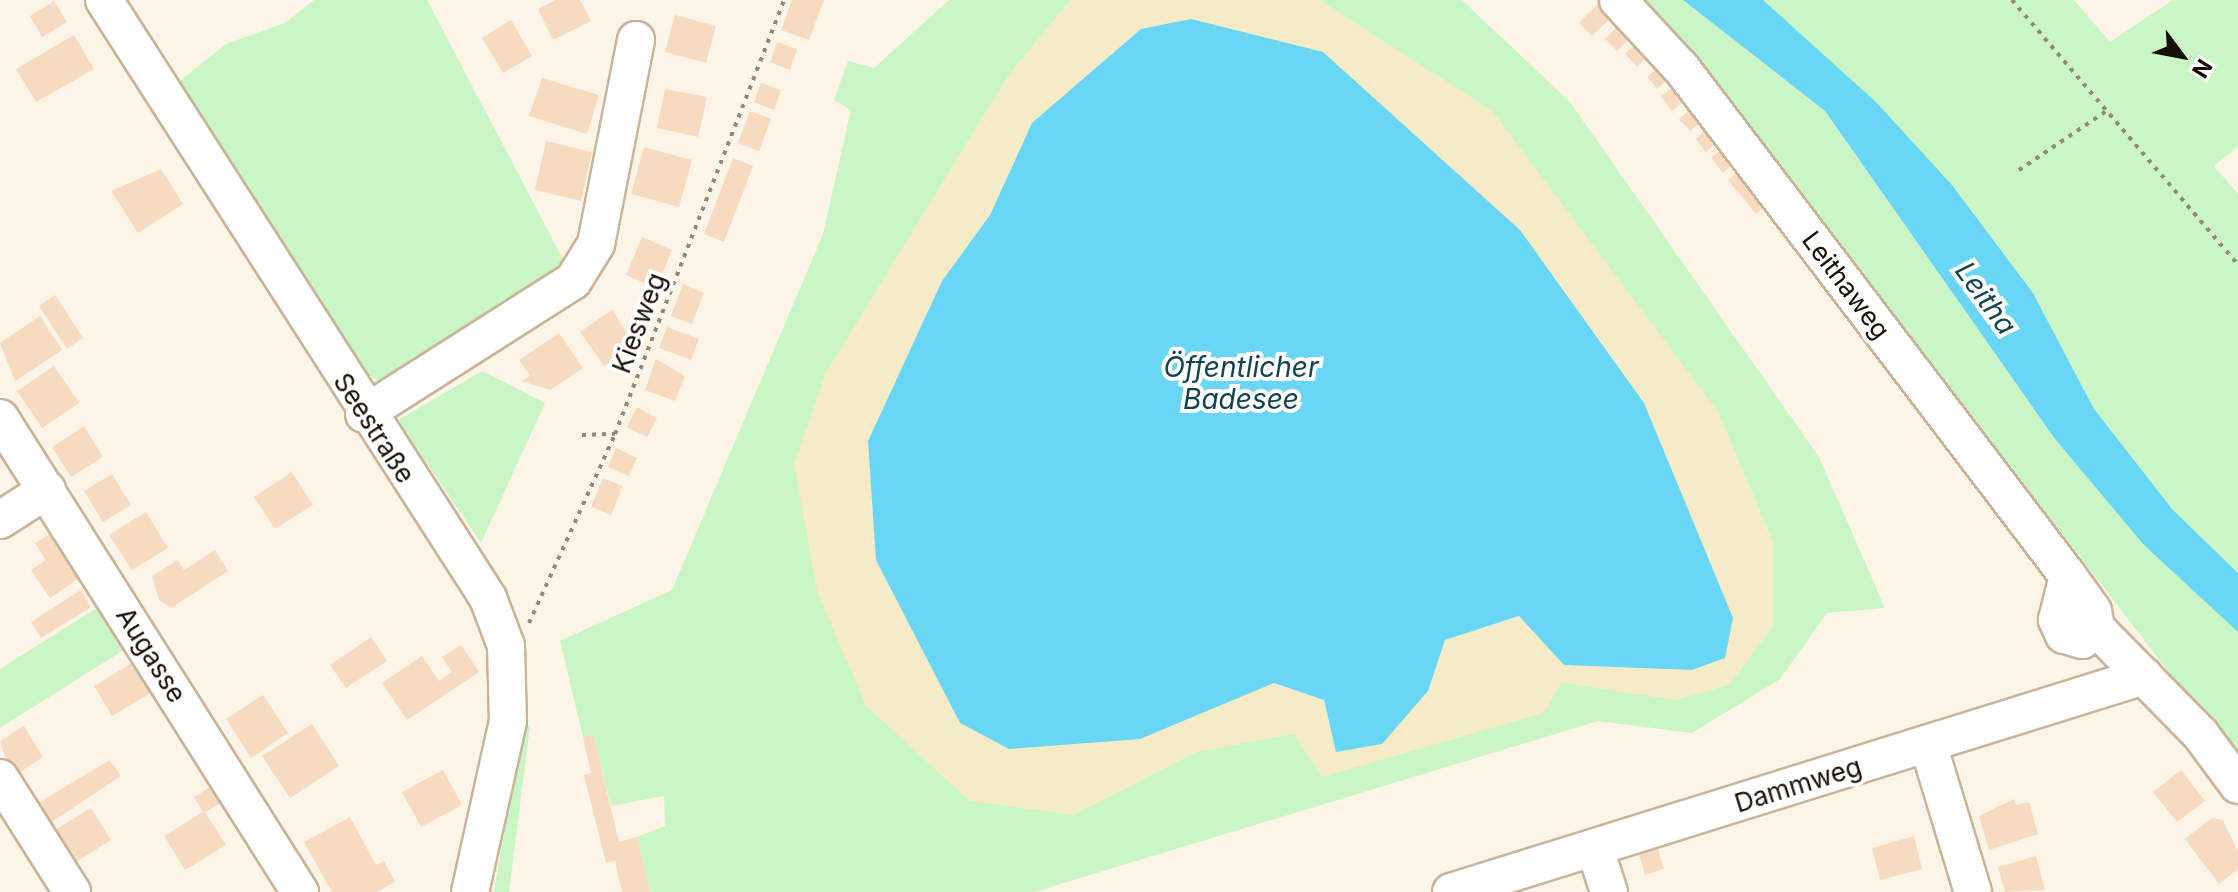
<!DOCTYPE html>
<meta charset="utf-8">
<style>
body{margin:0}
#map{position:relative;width:2238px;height:892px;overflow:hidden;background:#fdf4e8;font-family:Inter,sans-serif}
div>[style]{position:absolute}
.green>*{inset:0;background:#caf5c5}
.sand>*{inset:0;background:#f5ebc6}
.water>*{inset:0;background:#68d6f4}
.building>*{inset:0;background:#f6dbc1}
.path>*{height:4px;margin-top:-2px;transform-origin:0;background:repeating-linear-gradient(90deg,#90887d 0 4px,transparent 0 10px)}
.roads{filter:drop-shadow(2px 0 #cab499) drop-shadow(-2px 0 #cab499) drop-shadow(0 2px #cab499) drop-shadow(0 -2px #cab499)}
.minor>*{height:36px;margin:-18px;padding:0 18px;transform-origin:18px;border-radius:18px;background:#fff}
span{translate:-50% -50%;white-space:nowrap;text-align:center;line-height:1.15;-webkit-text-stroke:8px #fff;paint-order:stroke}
.street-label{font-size:26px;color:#160e05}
.water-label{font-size:28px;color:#124350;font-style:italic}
.north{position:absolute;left:2142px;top:16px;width:80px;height:80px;-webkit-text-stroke:6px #fff;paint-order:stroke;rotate:122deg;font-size:22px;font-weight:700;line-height:32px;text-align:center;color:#160e05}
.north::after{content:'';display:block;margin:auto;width:28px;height:36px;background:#160e05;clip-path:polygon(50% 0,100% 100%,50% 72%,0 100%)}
</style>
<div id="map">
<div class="green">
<div style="clip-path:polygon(314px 0,427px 0,564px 261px,388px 387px,364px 372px,176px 84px,226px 44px,285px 23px)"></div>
<div style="clip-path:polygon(949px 0,1071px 0,1008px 76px,825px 375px,1073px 815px,1196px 752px,1562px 682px,1676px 700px,1773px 542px,1718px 412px,1492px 111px,1319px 0,1462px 0,1570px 102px,1819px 457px,1885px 608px,1827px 613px,1780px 679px,1692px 733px,1598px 721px,1034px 892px,650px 892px,637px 837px,665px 826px,664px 796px,611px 806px,593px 735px,583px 737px,560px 641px,672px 590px,823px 234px,851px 110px,834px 100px,848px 61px,874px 68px)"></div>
<div style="clip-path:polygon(1639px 0,1683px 0,1825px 111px,2055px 439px,2144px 544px,2238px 603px,2238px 762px,1710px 76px)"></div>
<div style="clip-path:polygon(1763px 0,2074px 0,2110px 42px,2173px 0,2238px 0,2238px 146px,2214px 166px,2238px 194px,2238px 573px,2173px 510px,2094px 409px,2033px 293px,1952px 185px,1876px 102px)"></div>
<div style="clip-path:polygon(482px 371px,545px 403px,481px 543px,398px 420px)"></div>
<div style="clip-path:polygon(103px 604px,130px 646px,0 728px,0 669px)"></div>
<div style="clip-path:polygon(530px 726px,509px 892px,494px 892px,522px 727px)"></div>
</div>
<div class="sand">
<div style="clip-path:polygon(evenodd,1071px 0,1319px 0,1492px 111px,1718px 412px,1773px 542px,1773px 627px,1729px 685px,1676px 700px,1562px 682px,1544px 713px,1322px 777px,1294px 734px,1196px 752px,1073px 815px,970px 801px,866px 706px,817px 591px,794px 463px,825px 375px,1008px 76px,1071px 0,1032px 123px,1692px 670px,1564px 665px,1520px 616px,1445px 640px,1428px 691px,1382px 744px,1337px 752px,1324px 700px,1273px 683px,868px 441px,942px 281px,990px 215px,1032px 123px)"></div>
</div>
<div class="water">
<div style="clip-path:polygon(1683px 0,1763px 0,1876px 102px,1952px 185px,2033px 293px,2094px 409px,2173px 510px,2238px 573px,2238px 632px,2144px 545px,2055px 439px,1825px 111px)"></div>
<div style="clip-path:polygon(1191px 19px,1323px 52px,1520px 230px,1644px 403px,1733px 618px,1725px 658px,1692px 670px,1564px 665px,1519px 616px,1445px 640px,1428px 691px,1382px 744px,1336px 752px,1324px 700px,1274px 683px,1140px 739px,1009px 749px,960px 723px,876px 560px,868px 441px,942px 281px,990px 215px,1032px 123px,1141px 29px)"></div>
</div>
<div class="building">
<div style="clip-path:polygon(555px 0,580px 0,591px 21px,553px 40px,538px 9px)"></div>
<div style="clip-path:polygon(792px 0,824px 0,809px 40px,781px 30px)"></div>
<div style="clip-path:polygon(54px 1px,67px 22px,42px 37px,30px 16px)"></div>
<div style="clip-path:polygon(1599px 3px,1612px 17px,1592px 36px,1579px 23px)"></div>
<div style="clip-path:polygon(675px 15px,716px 26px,706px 63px,665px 52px)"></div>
<div style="clip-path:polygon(511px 20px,532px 56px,503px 73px,482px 38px)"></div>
<div style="clip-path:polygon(1619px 25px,1631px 37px,1617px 51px,1605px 39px)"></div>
<div style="clip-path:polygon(74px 35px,94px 69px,36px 102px,16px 69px)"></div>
<div style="clip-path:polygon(777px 42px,797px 49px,790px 70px,770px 62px)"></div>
<div style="clip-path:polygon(1636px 43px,1648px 56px,1637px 67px,1625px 54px)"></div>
<div style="clip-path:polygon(1658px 67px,1668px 79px,1657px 89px,1647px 77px)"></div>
<div style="clip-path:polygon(542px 78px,599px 95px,587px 134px,529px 116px)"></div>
<div style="clip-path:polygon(761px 83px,781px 90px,774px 110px,754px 102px)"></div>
<div style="clip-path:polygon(1673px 87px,1684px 101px,1672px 111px,1661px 96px)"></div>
<div style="clip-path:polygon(665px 89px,707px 97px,698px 137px,657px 128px)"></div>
<div style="clip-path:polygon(1691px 109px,1702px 121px,1690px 131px,1679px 119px)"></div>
<div style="clip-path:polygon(750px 111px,771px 119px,759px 151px,738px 143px)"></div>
<div style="clip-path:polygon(1706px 130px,1717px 142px,1706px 152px,1696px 139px)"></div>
<div style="clip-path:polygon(546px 141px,592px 152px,581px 201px,535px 190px)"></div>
<div style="clip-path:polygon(644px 147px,692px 160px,679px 207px,631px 194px)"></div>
<div style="clip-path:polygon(1722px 149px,1734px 163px,1723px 173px,1711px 158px)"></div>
<div style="clip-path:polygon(733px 158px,753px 166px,724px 242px,704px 234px)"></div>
<div style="clip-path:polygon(161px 169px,183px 204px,138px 233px,111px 191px)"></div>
<div style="clip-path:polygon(1741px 170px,1768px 204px,1756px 214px,1728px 180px)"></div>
<div style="clip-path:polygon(642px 237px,672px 250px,656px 288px,626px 275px)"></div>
<div style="clip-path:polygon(683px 284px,704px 293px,692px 324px,671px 316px)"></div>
<div style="clip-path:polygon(55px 295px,83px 338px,67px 349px,39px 306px)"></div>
<div style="clip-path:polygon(612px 310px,635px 345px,604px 366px,580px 332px)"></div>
<div style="clip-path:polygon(40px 316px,62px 350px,15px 381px,0 343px)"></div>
<div style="clip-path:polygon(667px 327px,699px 339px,691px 360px,659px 348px)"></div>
<div style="clip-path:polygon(559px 333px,583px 368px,550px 390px,522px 381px,530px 375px,519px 360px)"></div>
<div style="clip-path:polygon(656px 359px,685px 376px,675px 401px,645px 390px)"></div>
<div style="clip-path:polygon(54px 366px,79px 403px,42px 428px,17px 391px)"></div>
<div style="clip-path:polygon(637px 407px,657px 418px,647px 437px,627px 427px)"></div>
<div style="clip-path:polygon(84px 426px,103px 457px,71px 477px,52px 447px)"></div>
<div style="clip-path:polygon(616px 448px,637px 458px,629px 476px,608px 467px)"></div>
<div style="clip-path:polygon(292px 472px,313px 505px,275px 529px,254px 497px)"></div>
<div style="clip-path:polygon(112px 474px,131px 505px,103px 522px,84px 491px)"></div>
<div style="clip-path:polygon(603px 478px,623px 486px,611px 515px,591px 507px)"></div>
<div style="clip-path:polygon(146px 512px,168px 548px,132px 570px,109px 535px)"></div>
<div style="clip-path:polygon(53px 532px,82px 576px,50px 598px,31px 570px,46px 560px,35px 543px)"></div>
<div style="clip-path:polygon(215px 550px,228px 571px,171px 608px,159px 600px,152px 576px,178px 560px,184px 570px)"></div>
<div style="clip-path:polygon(81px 590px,91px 607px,41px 638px,31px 622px)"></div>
<div style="clip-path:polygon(371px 637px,387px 661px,346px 688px,330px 665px)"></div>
<div style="clip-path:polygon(461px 645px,479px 672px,407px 720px,382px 683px,422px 656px,439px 681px,452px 672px,442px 657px)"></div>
<div style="clip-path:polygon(135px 661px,154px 691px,112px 716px,94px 686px)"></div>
<div style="clip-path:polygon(263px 695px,288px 733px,251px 758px,226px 719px)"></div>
<div style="clip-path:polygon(312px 724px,339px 766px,290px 798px,262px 756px)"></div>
<div style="clip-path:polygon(24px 726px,43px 757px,12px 777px,0 741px)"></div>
<div style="clip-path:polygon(593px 734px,619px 842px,637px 837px,650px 892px,622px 892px,615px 861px,606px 863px,584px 775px,591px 773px,583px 737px)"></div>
<div style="clip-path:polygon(110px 760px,121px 776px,46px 826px,33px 806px)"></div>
<div style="clip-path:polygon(443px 770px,462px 805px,421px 827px,402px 792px)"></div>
<div style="clip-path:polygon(2181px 770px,2205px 801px,2177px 822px,2153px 792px)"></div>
<div style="clip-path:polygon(212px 786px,222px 802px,205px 812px,226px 845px,185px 870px,164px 836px,203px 812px,194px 797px)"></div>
<div style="clip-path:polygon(2014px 799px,2016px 805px,2029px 802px,2038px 834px,1989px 850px,1979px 816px)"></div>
<div style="clip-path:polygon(91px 808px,111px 840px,71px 865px,50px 833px)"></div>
<div style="clip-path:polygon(350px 817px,376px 865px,384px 861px,395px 882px,376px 892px,332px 892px,304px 842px)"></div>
<div style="clip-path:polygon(2212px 818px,2223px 820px,2238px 852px,2238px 869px,2219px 884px,2185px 839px)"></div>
<div style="clip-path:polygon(1914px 836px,1922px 869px,1880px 880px,1872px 848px)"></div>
<div style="clip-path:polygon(1658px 849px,1664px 869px,1645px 875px,1639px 854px)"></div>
<div style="clip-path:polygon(2036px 856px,2045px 890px,2005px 892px,1998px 867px)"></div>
</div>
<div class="path">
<div style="left:2012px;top:0;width:348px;rotate:49.5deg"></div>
<div style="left:2019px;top:170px;width:107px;rotate:-34deg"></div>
<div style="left:582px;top:435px;width:33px;rotate:-2deg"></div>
<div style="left:529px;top:623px;width:208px;rotate:-65.5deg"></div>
<div style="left:615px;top:434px;width:466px;rotate:-68.7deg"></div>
</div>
<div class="roads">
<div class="minor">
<div style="left:104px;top:0;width:711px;rotate:57.29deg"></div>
<div style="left:488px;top:598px;width:51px;rotate:69.4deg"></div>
<div style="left:506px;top:646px;width:75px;rotate:88.5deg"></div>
<div style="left:508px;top:721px;width:175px;rotate:102.5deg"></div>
<div style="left:1618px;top:0;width:94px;rotate:47.2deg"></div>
<div style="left:1682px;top:69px;width:637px;rotate:52.72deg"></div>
<div style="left:2068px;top:576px;width:43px;rotate:54.5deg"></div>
<div style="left:2093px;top:611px;width:17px;rotate:80deg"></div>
<div style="left:2096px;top:628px;width:18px;rotate:139deg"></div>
<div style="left:2082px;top:640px;width:19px;rotate:-164deg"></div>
<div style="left:2064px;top:635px;width:17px;rotate:-115deg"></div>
<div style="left:2057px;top:620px;width:45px;rotate:-76deg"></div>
<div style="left:364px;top:414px;width:248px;rotate:-32.5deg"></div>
<div style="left:573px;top:281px;width:44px;rotate:-58.1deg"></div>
<div style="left:596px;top:244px;width:208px;rotate:-78.9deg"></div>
<div style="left:0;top:418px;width:561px;rotate:57.67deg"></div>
<div style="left:0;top:520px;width:56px;rotate:-32.6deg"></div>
<div style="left:2096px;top:628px;width:150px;rotate:45.5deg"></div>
<div style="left:2201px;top:735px;width:62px;rotate:53.5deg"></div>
<div style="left:1928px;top:744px;width:155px;rotate:73.1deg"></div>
<div style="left:0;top:778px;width:135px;rotate:57.7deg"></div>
<div style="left:1595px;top:849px;width:45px;rotate:72deg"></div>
<div style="left:1451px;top:892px;width:726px;rotate:-17.31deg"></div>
</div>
</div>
<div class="street-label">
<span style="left:1846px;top:285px;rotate:53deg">Leithaweg</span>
<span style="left:639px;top:323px;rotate:-69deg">Kiesweg</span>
<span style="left:374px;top:428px;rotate:57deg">Seestraße</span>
<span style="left:151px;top:655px;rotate:58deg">Augasse</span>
<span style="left:1798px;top:785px;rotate:-17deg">Dammweg</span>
</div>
<div class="water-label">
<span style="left:1986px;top:298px;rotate:54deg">Leitha</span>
<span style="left:1241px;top:383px">Öffentlicher<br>Badesee</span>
</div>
<div class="north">N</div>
</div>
